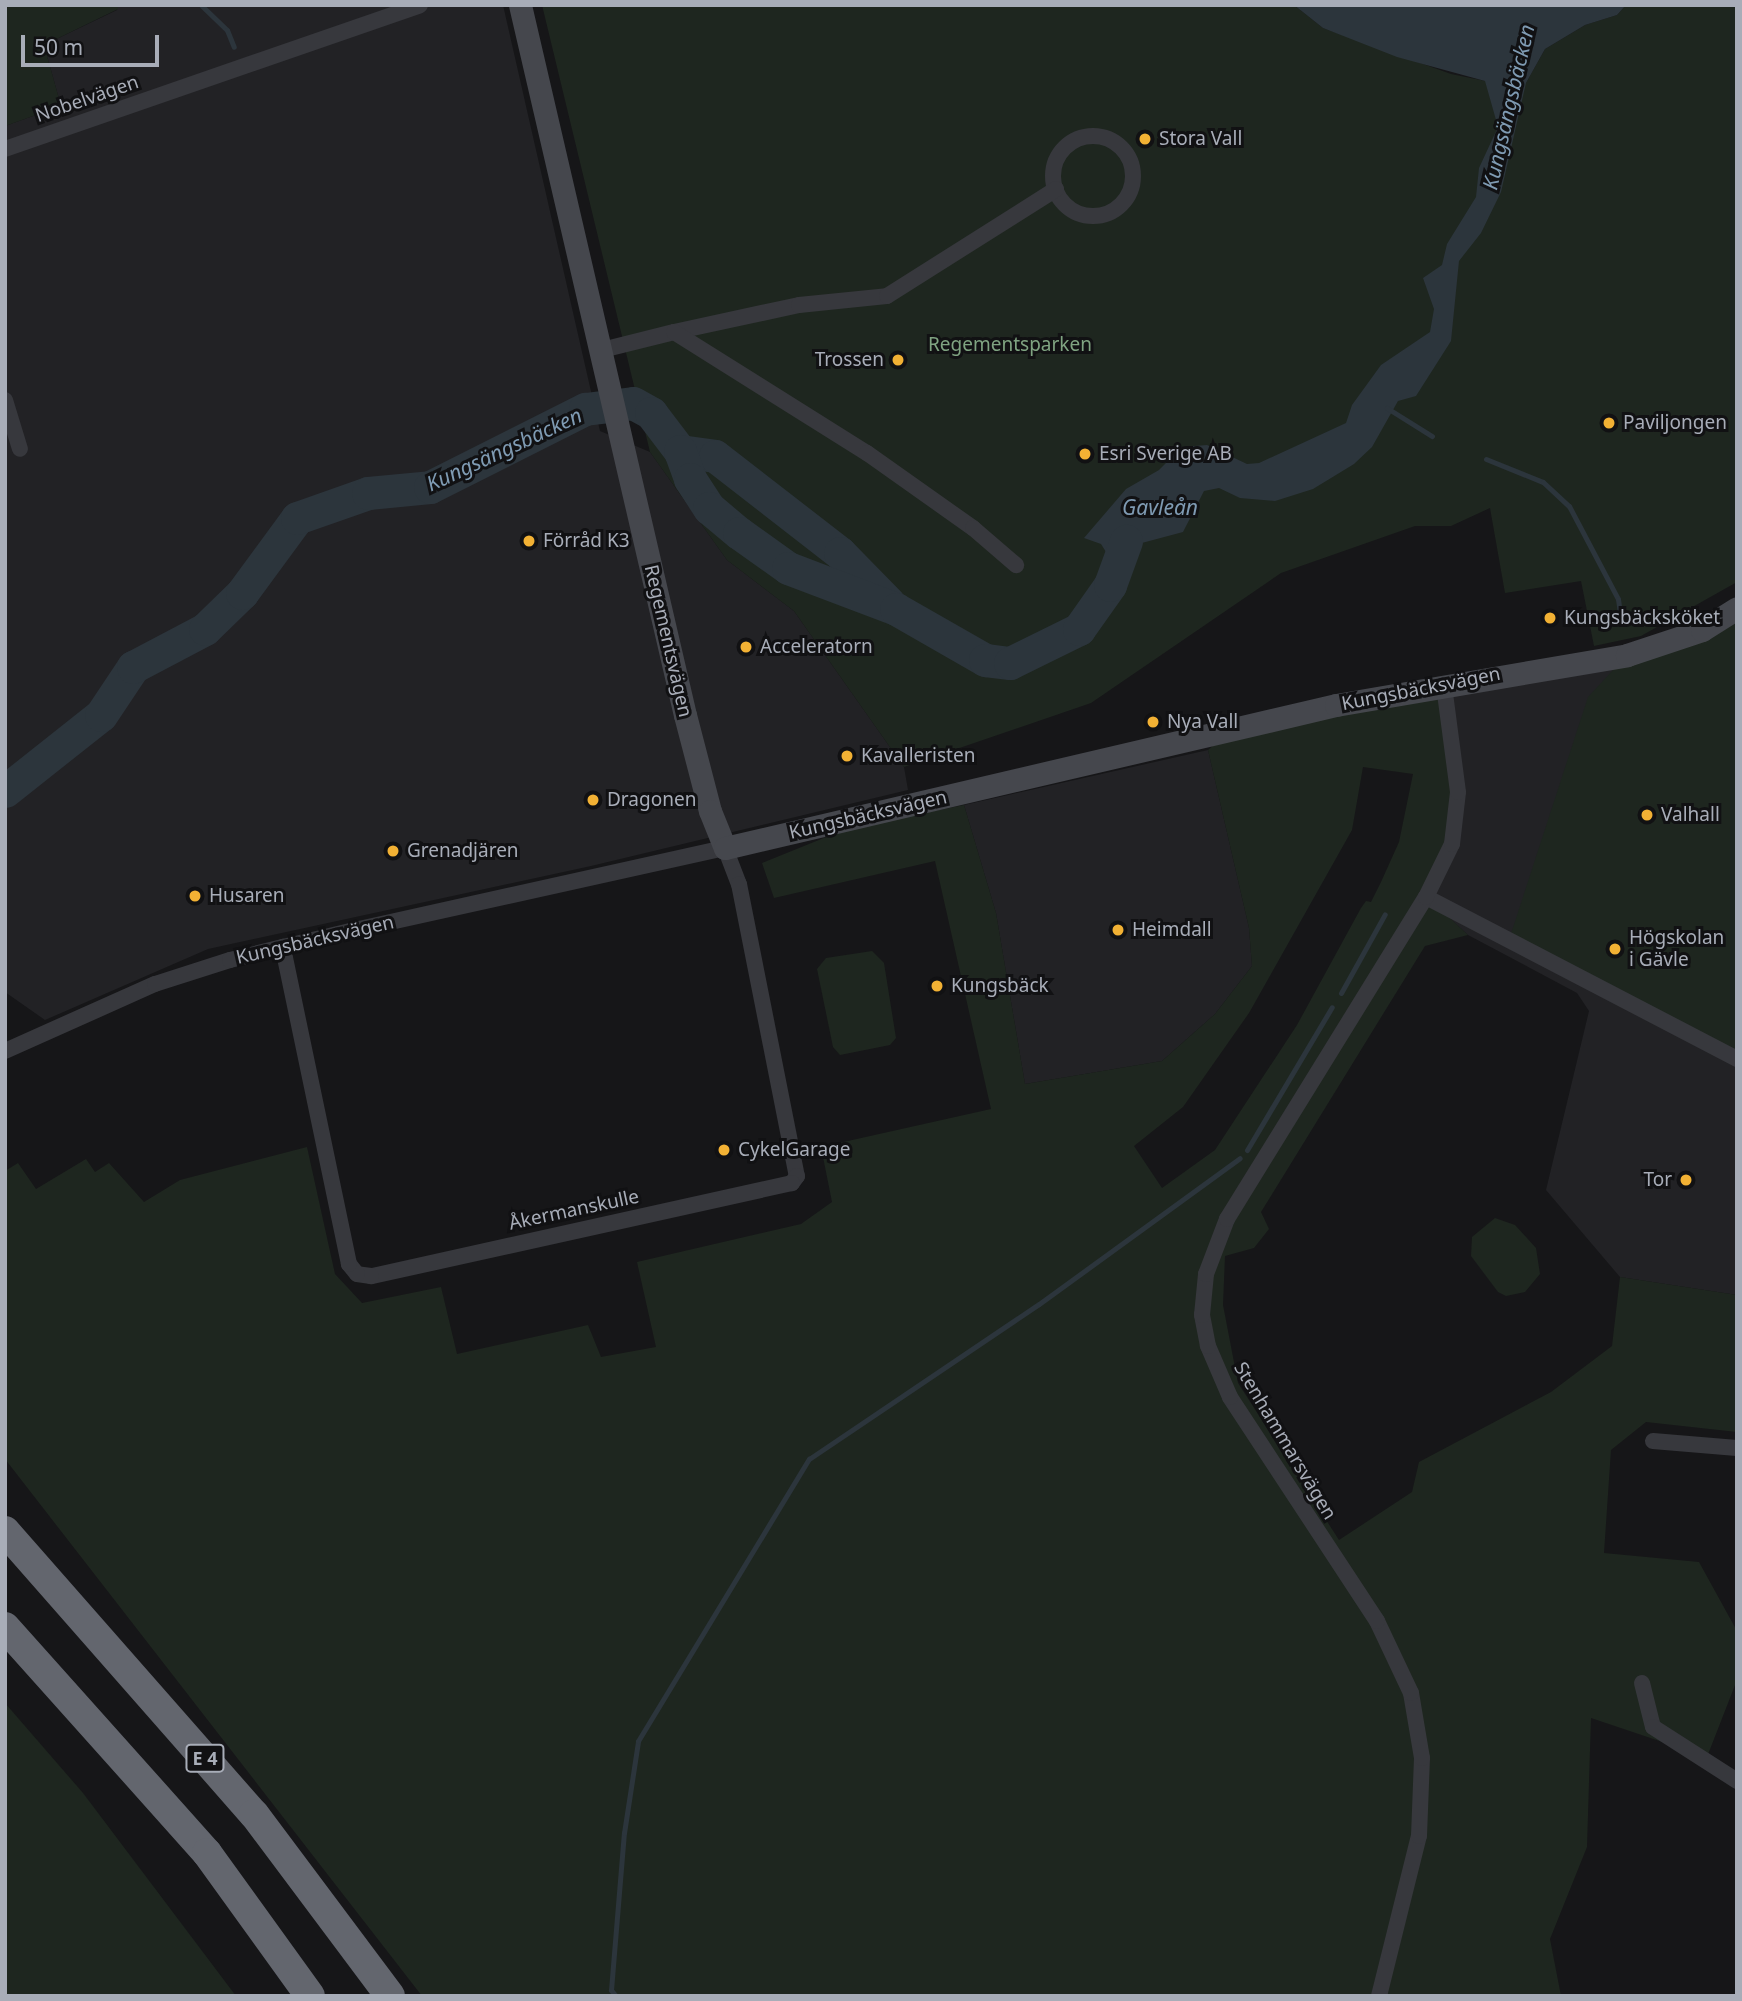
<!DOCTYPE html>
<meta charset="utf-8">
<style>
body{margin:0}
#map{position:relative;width:1742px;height:2001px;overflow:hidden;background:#161618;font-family:"Noto Sans",sans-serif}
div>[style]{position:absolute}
.built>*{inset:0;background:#222225}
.green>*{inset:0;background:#1e261f}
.water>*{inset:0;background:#2c353c}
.stream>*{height:5px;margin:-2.5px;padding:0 2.5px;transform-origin:2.5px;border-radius:2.5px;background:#2c353c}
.river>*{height:33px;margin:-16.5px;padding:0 16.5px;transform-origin:16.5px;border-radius:16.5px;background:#2c353c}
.street>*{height:16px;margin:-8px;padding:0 8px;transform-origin:8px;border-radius:8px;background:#37383d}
.street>.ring{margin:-8px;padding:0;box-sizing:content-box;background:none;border:16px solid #37383d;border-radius:50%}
.secondary>*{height:23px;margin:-11.5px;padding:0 11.5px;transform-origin:11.5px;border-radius:11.5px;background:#45474d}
.highway>*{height:30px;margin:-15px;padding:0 15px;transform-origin:15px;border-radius:15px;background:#63666e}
.dots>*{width:19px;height:19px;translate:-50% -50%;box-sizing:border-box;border:4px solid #111113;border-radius:50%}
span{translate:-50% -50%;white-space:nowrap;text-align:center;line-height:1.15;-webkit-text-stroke:6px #111113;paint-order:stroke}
.shield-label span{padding:2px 5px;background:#111113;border:2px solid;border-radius:5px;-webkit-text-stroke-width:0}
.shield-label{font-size:18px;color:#a8adb8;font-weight:700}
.street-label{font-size:19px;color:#a8adb8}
.poi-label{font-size:19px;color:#a8adb8}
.left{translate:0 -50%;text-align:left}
.right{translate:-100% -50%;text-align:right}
.park-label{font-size:19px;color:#7fa381}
.water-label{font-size:21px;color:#7f9bb3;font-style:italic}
.frame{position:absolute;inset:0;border:7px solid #a8adb8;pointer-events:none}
.scale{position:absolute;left:21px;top:35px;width:138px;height:32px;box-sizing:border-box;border:4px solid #a8adb8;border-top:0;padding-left:9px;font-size:21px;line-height:24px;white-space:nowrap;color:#a8adb8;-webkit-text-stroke:5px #111113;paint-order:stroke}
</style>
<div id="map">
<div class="built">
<div style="clip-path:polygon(118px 5px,503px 5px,600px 431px,650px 452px,727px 560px,794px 611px,904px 767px,908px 790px,591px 866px,208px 949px,45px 1020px,5px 992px,5px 126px,61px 106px,44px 45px,117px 10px)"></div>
<div style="clip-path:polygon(1737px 627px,1737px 1295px,1620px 1277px,1546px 1190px,1589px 1011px,1577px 993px,1468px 935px,1426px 897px,1444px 685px)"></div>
<div style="clip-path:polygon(1208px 750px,1249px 928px,1252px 966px,1215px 1014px,1162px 1061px,1025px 1084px,996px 913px,964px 805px)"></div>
</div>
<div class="green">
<div style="clip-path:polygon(5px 5px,118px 5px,118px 9px,44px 45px,61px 106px,5px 126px)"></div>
<div style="clip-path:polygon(542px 5px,1294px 5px,1323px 28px,1451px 74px,1510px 86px,1526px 83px,1545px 49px,1585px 25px,1617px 15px,1626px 5px,1737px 5px,1737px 582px,1641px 636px,1594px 646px,1581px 581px,1505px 593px,1490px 508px,1451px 526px,1415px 526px,1281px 573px,1091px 703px,904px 767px,794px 611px,727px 560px,650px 452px)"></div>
<div style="clip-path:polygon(1737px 608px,1737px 1059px,1509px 940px,1588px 697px,1627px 655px)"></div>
<div style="clip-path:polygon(evenodd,1444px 685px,1455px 748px,1452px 844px,1426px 896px,1468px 935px,1425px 946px,1261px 1212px,1269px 1229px,1254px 1248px,1225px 1256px,1223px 1305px,1238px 1383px,1339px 1540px,1412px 1492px,1419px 1462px,1551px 1392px,1612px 1346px,1620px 1277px,1737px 1295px,1737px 1432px,1646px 1422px,1611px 1450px,1604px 1553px,1699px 1562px,1737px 1631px,1737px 1680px,1707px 1757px,1591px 1718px,1587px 1847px,1550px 1939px,1561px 1996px,422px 1996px,5px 1459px,5px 1171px,18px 1163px,36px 1189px,86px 1159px,95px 1172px,109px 1163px,144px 1202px,180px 1180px,307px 1147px,335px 1274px,362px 1303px,441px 1287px,457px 1354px,588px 1325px,601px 1357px,656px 1347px,637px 1262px,801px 1224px,832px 1202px,821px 1147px,991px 1109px,935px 861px,774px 898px,762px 863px,846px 829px,964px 805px,996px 913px,1025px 1084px,1162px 1061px,1215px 1014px,1252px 966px,1249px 928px,1208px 750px,1231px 730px,1444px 685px,1363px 767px,1413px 774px,1399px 842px,1381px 882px,1371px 902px,1366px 901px,1361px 908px,1297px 1025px,1215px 1150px,1162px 1188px,1134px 1146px,1183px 1107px,1249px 1013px,1352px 830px,1363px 767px)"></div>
<div style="clip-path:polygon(872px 951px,884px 963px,896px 1038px,890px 1045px,840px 1055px,833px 1047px,817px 969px,826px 958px)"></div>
<div style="clip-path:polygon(1495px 1218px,1515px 1225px,1536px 1248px,1540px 1274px,1525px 1292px,1506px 1296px,1498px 1292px,1471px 1256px,1472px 1237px)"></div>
<div style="clip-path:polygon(5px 1703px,83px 1793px,236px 1996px,5px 1996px)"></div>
</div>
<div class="water">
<div style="clip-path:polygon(1294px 5px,1626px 5px,1617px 15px,1585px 25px,1545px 49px,1526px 83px,1501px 192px,1481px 233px,1459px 261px,1451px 341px,1416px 396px,1398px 401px,1372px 447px,1354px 464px,1313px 489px,1275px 501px,1240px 498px,1219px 488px,1204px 491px,1183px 532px,1138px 544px,1129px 559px,1122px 592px,1104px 581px,1106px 552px,1101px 544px,1084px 538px,1126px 489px,1159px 470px,1182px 447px,1207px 445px,1247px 464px,1259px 463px,1346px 423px,1352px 405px,1381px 365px,1430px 332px,1434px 309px,1423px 278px,1442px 265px,1447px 244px,1476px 197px,1479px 168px,1498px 127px,1485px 81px,1397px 57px,1323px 28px)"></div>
</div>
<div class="stream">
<div style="left:201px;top:5px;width:36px;rotate:44deg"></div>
<div style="left:227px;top:30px;width:18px;rotate:68deg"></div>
<div style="left:1387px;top:408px;width:53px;rotate:31.9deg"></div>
<div style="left:1486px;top:459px;width:61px;rotate:22deg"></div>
<div style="left:1543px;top:482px;width:35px;rotate:43deg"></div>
<div style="left:1569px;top:506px;width:105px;rotate:62.2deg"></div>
<div style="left:1618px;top:599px;width:22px;rotate:82deg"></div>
<div style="left:1341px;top:993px;width:90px;rotate:-60.9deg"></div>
<div style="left:1247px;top:1150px;width:166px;rotate:-59.3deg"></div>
<div style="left:616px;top:1996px;width:8px;rotate:-130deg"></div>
<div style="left:611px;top:1990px;width:158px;rotate:-85.3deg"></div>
<div style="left:624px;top:1833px;width:93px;rotate:-81.3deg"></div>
<div style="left:638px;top:1741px;width:330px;rotate:-58.8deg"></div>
<div style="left:809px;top:1459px;width:277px;rotate:-34deg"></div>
<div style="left:1039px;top:1304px;width:248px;rotate:-36deg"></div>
</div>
<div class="river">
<div style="left:680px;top:451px;width:35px;rotate:8deg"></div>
<div style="left:715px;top:456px;width:158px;rotate:37.8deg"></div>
<div style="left:840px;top:553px;width:70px;rotate:45.6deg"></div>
<div style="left:5px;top:791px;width:122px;rotate:-38.4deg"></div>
<div style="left:101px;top:715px;width:58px;rotate:-56.3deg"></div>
<div style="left:133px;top:667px;width:81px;rotate:-27.8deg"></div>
<div style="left:205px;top:629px;width:52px;rotate:-44.2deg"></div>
<div style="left:242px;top:593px;width:93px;rotate:-53.7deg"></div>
<div style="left:297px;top:518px;width:75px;rotate:-19.4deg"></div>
<div style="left:368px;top:493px;width:62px;rotate:-5.5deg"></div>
<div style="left:430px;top:487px;width:174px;rotate:-26.7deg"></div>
<div style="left:585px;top:409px;width:48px;rotate:-7.1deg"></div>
<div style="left:633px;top:403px;width:21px;rotate:29deg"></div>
<div style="left:651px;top:413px;width:48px;rotate:52.7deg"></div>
<div style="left:680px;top:451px;width:30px;rotate:70deg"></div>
<div style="left:690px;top:479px;width:35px;rotate:57deg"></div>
<div style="left:709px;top:508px;width:39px;rotate:40deg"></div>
<div style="left:739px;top:533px;width:60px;rotate:35.5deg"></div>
<div style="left:788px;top:568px;width:116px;rotate:20.8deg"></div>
<div style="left:896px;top:609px;width:103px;rotate:29.8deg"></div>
<div style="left:985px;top:660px;width:25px;rotate:7deg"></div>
<div style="left:1010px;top:663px;width:77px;rotate:-26.2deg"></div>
<div style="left:1079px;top:629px;width:54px;rotate:-54.8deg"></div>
<div style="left:1110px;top:585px;width:47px;rotate:-70deg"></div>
</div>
<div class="street">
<div class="ring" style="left:1053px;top:136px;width:64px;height:64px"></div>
<div style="left:5px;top:149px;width:439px;rotate:-19.1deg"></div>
<div style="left:674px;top:332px;width:128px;rotate:-12.2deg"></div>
<div style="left:799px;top:305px;width:88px;rotate:-5.8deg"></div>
<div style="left:887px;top:296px;width:200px;rotate:-32.3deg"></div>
<div style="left:598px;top:351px;width:78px;rotate:-14deg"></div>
<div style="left:674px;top:332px;width:228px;rotate:32.1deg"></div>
<div style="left:867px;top:453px;width:130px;rotate:35.3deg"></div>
<div style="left:973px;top:528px;width:57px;rotate:40.7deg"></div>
<div style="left:5px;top:400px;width:51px;rotate:73deg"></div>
<div style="left:1426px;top:897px;width:351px;rotate:27.5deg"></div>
<div style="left:5px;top:1051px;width:164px;rotate:-24.1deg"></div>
<div style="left:155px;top:984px;width:79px;rotate:-17.7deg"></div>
<div style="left:230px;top:960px;width:55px;rotate:-13.8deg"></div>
<div style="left:283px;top:947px;width:69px;rotate:-13.4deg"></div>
<div style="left:350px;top:931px;width:384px;rotate:-12.5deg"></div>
<div style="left:725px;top:848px;width:39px;rotate:69deg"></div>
<div style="left:739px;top:884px;width:298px;rotate:78.8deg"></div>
<div style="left:797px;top:1176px;width:9px;rotate:126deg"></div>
<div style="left:792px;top:1183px;width:431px;rotate:167.5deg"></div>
<div style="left:371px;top:1276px;width:14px;rotate:-172deg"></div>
<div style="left:357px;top:1274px;width:13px;rotate:-129deg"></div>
<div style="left:349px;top:1264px;width:324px;rotate:-101.8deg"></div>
<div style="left:1653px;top:1441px;width:84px;rotate:4.8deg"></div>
<div style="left:1642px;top:1683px;width:45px;rotate:76deg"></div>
<div style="left:1653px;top:1727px;width:100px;rotate:32.7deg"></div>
<div style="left:1379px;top:1996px;width:165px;rotate:-76deg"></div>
<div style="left:1419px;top:1836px;width:78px;rotate:-87.8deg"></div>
<div style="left:1422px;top:1758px;width:66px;rotate:-99.6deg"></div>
<div style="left:1411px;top:1693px;width:80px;rotate:-115.3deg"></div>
<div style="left:1377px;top:1621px;width:268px;rotate:-123.3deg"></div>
<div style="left:1230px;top:1397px;width:56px;rotate:-113.3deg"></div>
<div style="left:1208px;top:1346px;width:32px;rotate:-101deg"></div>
<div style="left:1202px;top:1315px;width:41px;rotate:-84.4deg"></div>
<div style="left:1206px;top:1274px;width:59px;rotate:-69.1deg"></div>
<div style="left:1227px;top:1219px;width:379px;rotate:-58.3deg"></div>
<div style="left:1426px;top:897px;width:59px;rotate:-63.9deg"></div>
<div style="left:1452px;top:844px;width:52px;rotate:-83.4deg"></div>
<div style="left:1458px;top:792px;width:108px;rotate:-97.5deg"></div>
</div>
<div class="secondary">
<div style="left:520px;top:5px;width:729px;rotate:76.92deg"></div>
<div style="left:685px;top:715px;width:99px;rotate:75.4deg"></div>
<div style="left:710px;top:811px;width:40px;rotate:68deg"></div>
<div style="left:725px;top:848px;width:628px;rotate:-13.17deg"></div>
<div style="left:1336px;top:705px;width:295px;rotate:-9.7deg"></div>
<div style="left:1627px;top:655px;width:79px;rotate:-18.4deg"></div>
<div style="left:1702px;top:630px;width:41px;rotate:-32.2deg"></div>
</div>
<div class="highway">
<div style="left:5px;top:1531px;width:377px;rotate:48.7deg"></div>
<div style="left:254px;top:1814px;width:227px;rotate:53.2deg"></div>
<div style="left:5px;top:1627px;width:303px;rotate:48.2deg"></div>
<div style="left:207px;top:1853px;width:176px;rotate:54.2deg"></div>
</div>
<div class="dots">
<div style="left:1145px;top:139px;background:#f2b134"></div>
<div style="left:898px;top:360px;background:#f2b134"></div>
<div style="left:1609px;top:423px;background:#f2b134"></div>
<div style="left:1085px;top:454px;background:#f2b134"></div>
<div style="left:529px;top:541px;background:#f2b134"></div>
<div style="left:1550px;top:618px;background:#f2b134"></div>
<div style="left:746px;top:647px;background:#f2b134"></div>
<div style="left:1153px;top:722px;background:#f2b134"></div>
<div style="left:847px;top:756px;background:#f2b134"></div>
<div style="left:593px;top:800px;background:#f2b134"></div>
<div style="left:1647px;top:815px;background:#f2b134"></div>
<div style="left:393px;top:851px;background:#f2b134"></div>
<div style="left:195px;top:896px;background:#f2b134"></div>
<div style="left:1118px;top:930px;background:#f2b134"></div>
<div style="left:1615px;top:949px;background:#f2b134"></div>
<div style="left:937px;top:986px;background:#f2b134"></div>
<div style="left:724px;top:1150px;background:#f2b134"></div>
<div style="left:1686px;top:1180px;background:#f2b134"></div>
</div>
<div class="shield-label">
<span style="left:205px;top:1758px">E 4</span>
</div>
<div class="street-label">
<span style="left:87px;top:99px;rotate:-19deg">Nobelvägen</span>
<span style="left:668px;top:641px;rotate:77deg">Regementsvägen</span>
<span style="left:1421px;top:689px;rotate:-11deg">Kungsbäcksvägen</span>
<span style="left:868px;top:815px;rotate:-13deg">Kungsbäcksvägen</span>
<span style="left:315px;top:940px;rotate:-13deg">Kungsbäcksvägen</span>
<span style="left:574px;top:1210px;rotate:-12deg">Åkermanskulle</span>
<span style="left:1285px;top:1441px;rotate:59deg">Stenhammarsvägen</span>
</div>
<div class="poi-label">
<span class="left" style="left:1159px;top:139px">Stora Vall</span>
<span class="right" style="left:884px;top:360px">Trossen</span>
<span class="left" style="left:1623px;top:423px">Paviljongen</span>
<span class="left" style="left:1099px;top:454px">Esri Sverige AB</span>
<span class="left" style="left:543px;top:541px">Förråd K3</span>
<span class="left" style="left:1564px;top:618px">Kungsbäcksköket</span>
<span class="left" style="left:760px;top:647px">Acceleratorn</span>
<span class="left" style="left:1167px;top:722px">Nya Vall</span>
<span class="left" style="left:861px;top:756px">Kavalleristen</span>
<span class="left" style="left:607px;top:800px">Dragonen</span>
<span class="left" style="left:1661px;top:815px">Valhall</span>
<span class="left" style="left:407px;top:851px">Grenadjären</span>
<span class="left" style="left:209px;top:896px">Husaren</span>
<span class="left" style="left:1132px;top:930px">Heimdall</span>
<span class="left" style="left:1629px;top:949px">Högskolan<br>i Gävle</span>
<span class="left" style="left:951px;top:986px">Kungsbäck</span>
<span class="left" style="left:738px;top:1150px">CykelGarage</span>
<span class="right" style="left:1672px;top:1180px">Tor</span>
</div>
<div class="park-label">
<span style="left:1010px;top:345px">Regementsparken</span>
</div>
<div class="water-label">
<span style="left:1508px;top:107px;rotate:-77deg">Kungsängsbäcken</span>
<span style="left:504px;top:449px;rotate:-25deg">Kungsängsbäcken</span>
<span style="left:1160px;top:507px">Gavleån</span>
</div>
<div class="frame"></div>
<div class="scale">50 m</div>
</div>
